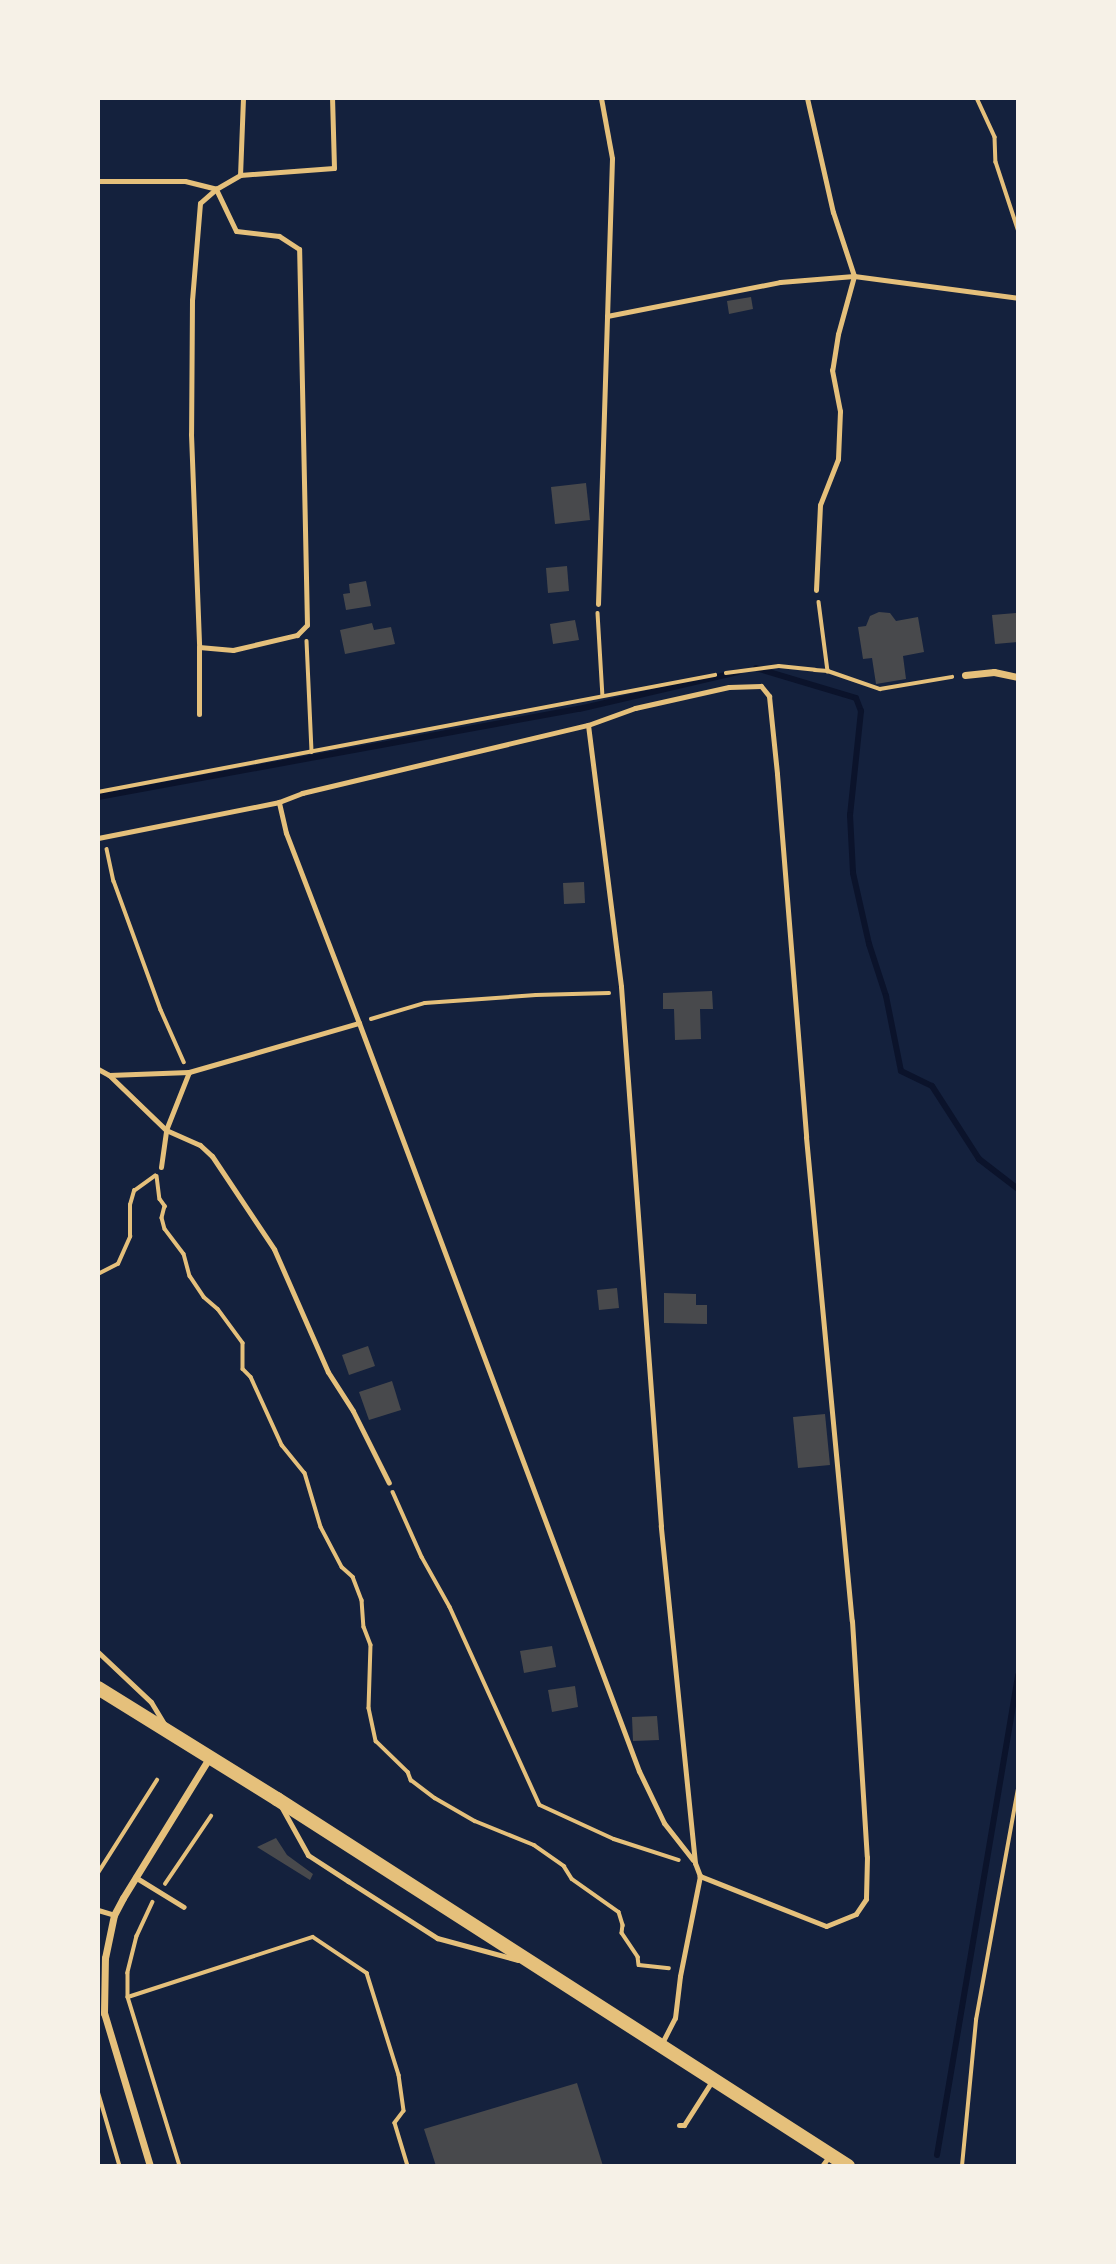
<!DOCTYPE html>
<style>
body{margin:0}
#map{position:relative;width:1116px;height:2264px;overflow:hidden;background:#14213d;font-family:"DM Sans",sans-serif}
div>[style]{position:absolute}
.stream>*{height:6px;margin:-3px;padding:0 3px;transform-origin:3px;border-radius:3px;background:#0b132b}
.building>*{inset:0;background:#48494c}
.path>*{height:3.5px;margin:-1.75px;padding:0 1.75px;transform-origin:1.75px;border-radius:1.75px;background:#e5c07b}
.service>*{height:5px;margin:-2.5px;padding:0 2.5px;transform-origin:2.5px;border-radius:2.5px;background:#e5c07b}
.minor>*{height:7px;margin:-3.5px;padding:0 3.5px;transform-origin:3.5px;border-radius:3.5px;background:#e5c07b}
.secondary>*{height:14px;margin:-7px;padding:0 7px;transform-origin:7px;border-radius:7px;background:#e5c07b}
span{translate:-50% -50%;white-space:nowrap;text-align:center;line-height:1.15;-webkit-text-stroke:5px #f6f1e7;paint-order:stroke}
.frame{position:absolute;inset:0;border:100px solid #f6f1e7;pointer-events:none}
</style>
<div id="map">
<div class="stream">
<div style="left:756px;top:668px;width:104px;rotate:16.7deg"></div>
<div style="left:856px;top:698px;width:14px;rotate:69deg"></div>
<div style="left:861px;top:711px;width:105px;rotate:96deg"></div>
<div style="left:850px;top:815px;width:58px;rotate:87deg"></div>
<div style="left:853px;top:873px;width:73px;rotate:77.3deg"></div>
<div style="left:869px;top:944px;width:55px;rotate:71.9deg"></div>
<div style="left:886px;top:996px;width:76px;rotate:78.7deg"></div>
<div style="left:901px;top:1071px;width:34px;rotate:26deg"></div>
<div style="left:932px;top:1086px;width:87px;rotate:57.2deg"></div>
<div style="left:979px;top:1159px;width:49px;rotate:37.6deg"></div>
<div style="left:98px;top:797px;width:489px;rotate:-10.4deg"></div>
<div style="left:579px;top:709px;width:163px;rotate:-13.1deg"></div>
<div style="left:937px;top:2155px;width:487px;rotate:-80.4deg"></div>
</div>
<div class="building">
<div style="clip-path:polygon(751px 297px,753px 309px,729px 314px,727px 301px)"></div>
<div style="clip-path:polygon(586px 483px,590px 520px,555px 524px,551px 487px)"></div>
<div style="clip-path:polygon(567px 566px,569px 591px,548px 593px,546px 568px)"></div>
<div style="clip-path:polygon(366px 581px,371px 606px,346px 610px,343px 594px,350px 593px,349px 584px)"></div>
<div style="clip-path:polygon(879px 612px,890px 613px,896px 621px,918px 617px,924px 652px,903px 656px,906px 679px,876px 684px,872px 658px,863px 659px,858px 627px,866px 626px,870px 616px)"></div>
<div style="clip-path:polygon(1016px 613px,1018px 642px,995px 644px,992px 615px)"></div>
<div style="clip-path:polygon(575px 620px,579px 640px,553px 644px,550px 624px)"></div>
<div style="clip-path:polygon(372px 623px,374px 630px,391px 627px,395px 644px,345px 654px,340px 630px)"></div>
<div style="clip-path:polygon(584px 882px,585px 903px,564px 904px,563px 883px)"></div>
<div style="clip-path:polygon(712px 991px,713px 1009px,700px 1009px,701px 1039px,675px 1040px,674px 1009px,663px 1009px,663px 993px)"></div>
<div style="clip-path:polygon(617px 1288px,619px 1308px,599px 1310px,597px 1290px)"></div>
<div style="clip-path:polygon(664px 1293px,696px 1294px,696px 1305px,707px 1305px,707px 1324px,664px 1323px)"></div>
<div style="clip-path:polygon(368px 1346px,375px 1366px,349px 1375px,342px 1355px)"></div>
<div style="clip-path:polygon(392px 1381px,401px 1410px,369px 1420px,359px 1392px)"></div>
<div style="clip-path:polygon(825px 1414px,830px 1465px,798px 1468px,793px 1417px)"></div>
<div style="clip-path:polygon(552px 1646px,556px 1667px,524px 1673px,520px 1651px)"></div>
<div style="clip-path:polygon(575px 1686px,578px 1707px,552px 1712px,548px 1690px)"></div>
<div style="clip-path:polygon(657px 1716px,659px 1740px,633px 1741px,632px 1717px)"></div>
<div style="clip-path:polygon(276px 1838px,287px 1855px,313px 1874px,310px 1880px,257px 1847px)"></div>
<div style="clip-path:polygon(577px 2083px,603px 2166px,436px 2166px,424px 2129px)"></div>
</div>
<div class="path">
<div style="left:977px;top:98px;width:43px;rotate:65.2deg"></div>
<div style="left:995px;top:137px;width:25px;rotate:88deg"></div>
<div style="left:996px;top:162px;width:71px;rotate:71.8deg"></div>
<div style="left:819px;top:602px;width:70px;rotate:82.6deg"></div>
<div style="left:598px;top:613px;width:83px;rotate:86.6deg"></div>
<div style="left:307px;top:641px;width:111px;rotate:87.4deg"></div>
<div style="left:726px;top:673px;width:53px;rotate:-7.5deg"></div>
<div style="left:779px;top:666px;width:36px;rotate:6deg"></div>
<div style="left:815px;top:670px;width:13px;rotate:4deg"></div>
<div style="left:828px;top:671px;width:55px;rotate:19.1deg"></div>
<div style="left:880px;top:689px;width:73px;rotate:-9.5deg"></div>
<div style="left:98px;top:792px;width:628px;rotate:-10.74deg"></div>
<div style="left:107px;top:849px;width:33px;rotate:78deg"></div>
<div style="left:114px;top:881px;width:137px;rotate:70deg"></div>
<div style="left:161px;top:1010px;width:57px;rotate:66.1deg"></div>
<div style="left:371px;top:1019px;width:56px;rotate:-16.5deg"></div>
<div style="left:425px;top:1003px;width:111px;rotate:-4.1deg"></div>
<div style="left:536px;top:995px;width:73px;rotate:-1.6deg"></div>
<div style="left:157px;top:1176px;width:23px;rotate:83deg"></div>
<div style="left:160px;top:1199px;width:9px;rotate:54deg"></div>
<div style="left:165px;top:1206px;width:12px;rotate:104deg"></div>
<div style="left:162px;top:1218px;width:11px;rotate:75deg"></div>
<div style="left:165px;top:1229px;width:31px;rotate:53deg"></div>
<div style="left:184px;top:1254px;width:23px;rotate:75deg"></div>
<div style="left:190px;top:1276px;width:25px;rotate:56deg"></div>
<div style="left:204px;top:1297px;width:18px;rotate:41deg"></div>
<div style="left:218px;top:1309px;width:42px;rotate:53.7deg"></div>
<div style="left:243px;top:1343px;width:26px;rotate:90deg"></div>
<div style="left:243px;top:1369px;width:11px;rotate:45deg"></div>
<div style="left:251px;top:1377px;width:75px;rotate:65.5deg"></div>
<div style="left:282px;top:1445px;width:36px;rotate:51deg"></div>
<div style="left:305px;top:1473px;width:56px;rotate:73.5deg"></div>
<div style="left:321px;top:1527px;width:45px;rotate:62.3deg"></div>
<div style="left:342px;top:1567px;width:15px;rotate:42deg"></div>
<div style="left:353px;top:1577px;width:25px;rotate:69deg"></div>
<div style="left:362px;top:1600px;width:27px;rotate:86deg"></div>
<div style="left:364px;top:1627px;width:19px;rotate:69deg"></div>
<div style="left:371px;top:1645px;width:63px;rotate:91.8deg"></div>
<div style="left:369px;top:1708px;width:34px;rotate:78deg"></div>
<div style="left:376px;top:1741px;width:45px;rotate:44.1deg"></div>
<div style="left:408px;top:1772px;width:9px;rotate:69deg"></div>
<div style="left:411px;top:1780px;width:30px;rotate:37deg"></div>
<div style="left:435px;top:1798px;width:46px;rotate:29.9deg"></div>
<div style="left:475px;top:1821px;width:64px;rotate:22.1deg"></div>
<div style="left:534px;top:1845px;width:37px;rotate:35deg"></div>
<div style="left:564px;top:1866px;width:15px;rotate:58deg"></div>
<div style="left:572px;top:1879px;width:57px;rotate:35.1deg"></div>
<div style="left:619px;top:1912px;width:14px;rotate:73deg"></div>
<div style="left:623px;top:1925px;width:8px;rotate:97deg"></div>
<div style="left:622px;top:1933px;width:29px;rotate:56deg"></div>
<div style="left:638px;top:1957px;width:8px;rotate:83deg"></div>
<div style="left:639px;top:1965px;width:30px;rotate:6deg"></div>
<div style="left:98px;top:1274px;width:22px;rotate:-27deg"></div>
<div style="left:118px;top:1264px;width:30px;rotate:-66deg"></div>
<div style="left:130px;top:1237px;width:32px;rotate:-90deg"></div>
<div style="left:130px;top:1205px;width:15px;rotate:-74deg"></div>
<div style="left:134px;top:1191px;width:26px;rotate:-36deg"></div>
<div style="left:393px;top:1492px;width:71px;rotate:66deg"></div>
<div style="left:422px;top:1557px;width:57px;rotate:60.8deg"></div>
<div style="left:450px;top:1607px;width:217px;rotate:65.6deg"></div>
<div style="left:540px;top:1805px;width:81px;rotate:24.7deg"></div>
<div style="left:614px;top:1839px;width:68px;rotate:17.9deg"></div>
<div style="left:98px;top:1873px;width:110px;rotate:-57.6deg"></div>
<div style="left:165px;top:1884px;width:82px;rotate:-55.9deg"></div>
<div style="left:153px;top:1902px;width:38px;rotate:115deg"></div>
<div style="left:137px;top:1936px;width:38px;rotate:104deg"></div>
<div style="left:128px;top:1973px;width:24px;rotate:90deg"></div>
<div style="left:128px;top:1997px;width:177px;rotate:72.9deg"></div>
<div style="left:128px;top:1997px;width:194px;rotate:-18deg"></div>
<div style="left:313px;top:1937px;width:65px;rotate:33.7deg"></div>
<div style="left:367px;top:1973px;width:107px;rotate:72.6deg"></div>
<div style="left:399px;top:2075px;width:36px;rotate:82deg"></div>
<div style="left:404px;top:2111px;width:15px;rotate:127deg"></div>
<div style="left:395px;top:2123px;width:45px;rotate:73.2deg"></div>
<div style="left:98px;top:2091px;width:78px;rotate:73.7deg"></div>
<div style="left:962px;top:2166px;width:147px;rotate:-84.5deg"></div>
<div style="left:976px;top:2020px;width:235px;rotate:-79.7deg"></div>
</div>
<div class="service">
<div style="left:243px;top:98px;width:77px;rotate:92.2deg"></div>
<div style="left:240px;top:175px;width:94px;rotate:-4.3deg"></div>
<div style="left:334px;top:168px;width:70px;rotate:-91.6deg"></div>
<div style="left:807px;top:98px;width:117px;rotate:77.2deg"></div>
<div style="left:833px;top:212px;width:67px;rotate:71.8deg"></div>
<div style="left:854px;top:276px;width:60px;rotate:105.4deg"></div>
<div style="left:838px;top:334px;width:36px;rotate:99deg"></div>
<div style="left:832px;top:370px;width:42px;rotate:79deg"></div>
<div style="left:840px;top:411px;width:48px;rotate:92.4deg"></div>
<div style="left:838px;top:459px;width:49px;rotate:111.4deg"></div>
<div style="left:820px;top:505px;width:85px;rotate:92.7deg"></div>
<div style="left:98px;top:181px;width:87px"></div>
<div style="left:185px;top:181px;width:32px;rotate:14deg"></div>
<div style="left:216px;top:189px;width:28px;rotate:-30deg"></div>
<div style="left:607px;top:316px;width:176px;rotate:-11.1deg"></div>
<div style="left:780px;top:282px;width:74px;rotate:-4.6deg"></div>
<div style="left:854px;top:276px;width:165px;rotate:7.6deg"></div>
<div style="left:598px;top:604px;width:446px;rotate:-88.2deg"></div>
<div style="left:612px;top:158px;width:61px;rotate:-100.4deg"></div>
<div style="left:199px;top:714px;width:67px;rotate:-90deg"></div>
<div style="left:199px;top:647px;width:34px;rotate:5deg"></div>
<div style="left:233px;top:650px;width:66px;rotate:-13.2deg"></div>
<div style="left:297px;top:635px;width:14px;rotate:-45deg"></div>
<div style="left:307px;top:625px;width:376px;rotate:-91.2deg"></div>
<div style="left:299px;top:249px;width:24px;rotate:-147deg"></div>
<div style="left:279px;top:236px;width:43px;rotate:-173.4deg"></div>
<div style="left:236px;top:231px;width:47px;rotate:-115.5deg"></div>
<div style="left:216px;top:189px;width:21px;rotate:139deg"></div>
<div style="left:200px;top:203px;width:97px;rotate:94.7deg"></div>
<div style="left:192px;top:300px;width:134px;rotate:90.4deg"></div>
<div style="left:191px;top:434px;width:213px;rotate:87.8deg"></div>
<div style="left:98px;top:838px;width:185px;rotate:-11.2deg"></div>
<div style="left:359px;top:1023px;width:204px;rotate:-111deg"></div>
<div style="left:286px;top:833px;width:32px;rotate:-103deg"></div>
<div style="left:279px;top:802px;width:25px;rotate:-21deg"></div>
<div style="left:302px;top:793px;width:294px;rotate:-13.4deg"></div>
<div style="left:588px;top:725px;width:50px;rotate:-19.9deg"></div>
<div style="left:635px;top:708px;width:96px;rotate:-12.6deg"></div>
<div style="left:729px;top:687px;width:32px;rotate:-2deg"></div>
<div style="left:761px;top:686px;width:13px;rotate:51deg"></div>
<div style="left:769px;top:696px;width:78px;rotate:84.1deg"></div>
<div style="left:777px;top:774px;width:364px;rotate:85.4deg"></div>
<div style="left:806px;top:1137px;width:486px;rotate:84.6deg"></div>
<div style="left:852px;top:1621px;width:236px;rotate:86.4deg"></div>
<div style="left:867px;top:1857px;width:42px;rotate:91.4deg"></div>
<div style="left:866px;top:1899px;width:18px;rotate:124deg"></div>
<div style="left:856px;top:1914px;width:32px;rotate:158deg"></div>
<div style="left:826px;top:1926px;width:136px;rotate:-158.4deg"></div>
<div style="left:700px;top:1876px;width:14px;rotate:-111deg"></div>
<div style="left:695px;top:1863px;width:339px;rotate:-95.8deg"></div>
<div style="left:661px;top:1526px;width:541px;rotate:-94.24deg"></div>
<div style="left:621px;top:986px;width:263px;rotate:-97.2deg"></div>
<div style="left:98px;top:1069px;width:13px;rotate:29deg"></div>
<div style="left:109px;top:1075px;width:80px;rotate:-2.1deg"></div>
<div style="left:189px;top:1072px;width:177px;rotate:-16.1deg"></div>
<div style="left:359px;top:1023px;width:799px;rotate:69.48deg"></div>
<div style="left:639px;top:1771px;width:58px;rotate:64.3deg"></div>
<div style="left:664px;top:1823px;width:47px;rotate:51.9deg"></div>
<div style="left:109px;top:1075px;width:79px;rotate:44deg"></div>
<div style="left:166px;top:1130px;width:37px;rotate:24deg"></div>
<div style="left:200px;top:1145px;width:16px;rotate:43deg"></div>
<div style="left:212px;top:1156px;width:112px;rotate:56.3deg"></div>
<div style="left:274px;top:1249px;width:134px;rotate:66.3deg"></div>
<div style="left:328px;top:1372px;width:46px;rotate:57.3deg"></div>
<div style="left:353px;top:1411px;width:80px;rotate:63.4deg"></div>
<div style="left:161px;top:1167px;width:37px;rotate:-82deg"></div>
<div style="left:166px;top:1130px;width:62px;rotate:-68.4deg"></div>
<div style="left:98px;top:1652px;width:73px;rotate:43.3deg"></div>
<div style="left:151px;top:1702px;width:26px;rotate:59deg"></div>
<div style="left:282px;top:1808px;width:54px;rotate:61deg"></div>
<div style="left:308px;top:1855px;width:48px;rotate:33deg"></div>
<div style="left:348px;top:1881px;width:106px;rotate:32.6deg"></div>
<div style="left:437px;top:1938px;width:84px;rotate:15.2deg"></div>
<div style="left:135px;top:1877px;width:57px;rotate:31.5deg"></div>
<div style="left:98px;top:1910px;width:17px;rotate:17deg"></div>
<div style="left:661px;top:2045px;width:30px;rotate:-63deg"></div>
<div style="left:675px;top:2018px;width:42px;rotate:-83.2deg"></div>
<div style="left:680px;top:1976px;width:102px;rotate:-78.7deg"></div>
<div style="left:679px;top:2125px;width:5px"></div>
<div style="left:684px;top:2125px;width:52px;rotate:-57.5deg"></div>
<div style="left:822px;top:2166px;width:14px;rotate:-54deg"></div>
</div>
<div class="minor">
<div style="left:965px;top:675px;width:29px;rotate:-6deg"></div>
<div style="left:994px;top:672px;width:25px;rotate:12deg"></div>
<div style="left:150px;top:2166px;width:160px;rotate:-106.7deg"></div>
<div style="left:104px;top:2013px;width:55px;rotate:-89deg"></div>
<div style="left:105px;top:1958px;width:44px;rotate:-78.2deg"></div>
<div style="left:114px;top:1915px;width:19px;rotate:-62deg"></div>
<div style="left:123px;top:1898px;width:164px;rotate:-58.4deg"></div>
</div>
<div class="secondary">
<div style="left:98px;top:1688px;width:211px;rotate:31.8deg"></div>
<div style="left:277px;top:1799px;width:679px;rotate:32.73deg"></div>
</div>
<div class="frame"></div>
</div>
